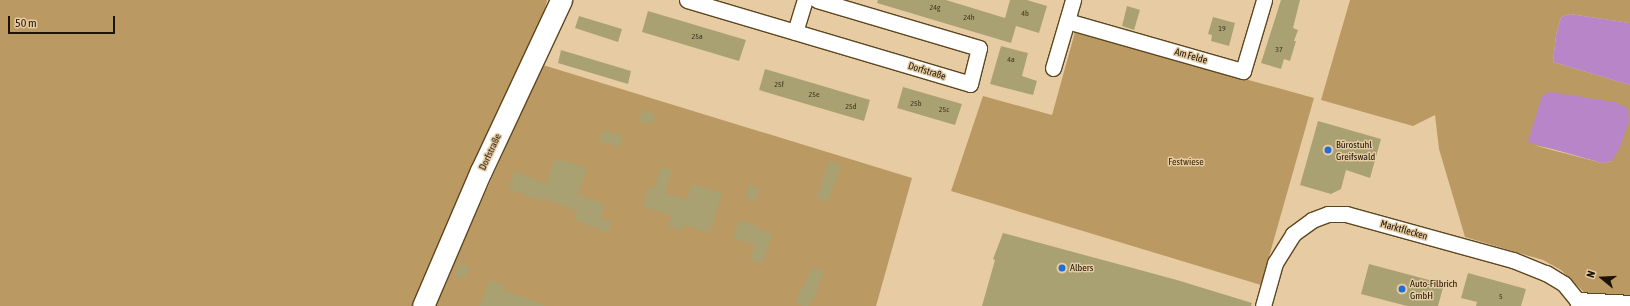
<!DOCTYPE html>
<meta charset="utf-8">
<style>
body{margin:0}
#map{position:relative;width:1630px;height:306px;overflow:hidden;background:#e7cca3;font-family:"Asap Condensed",sans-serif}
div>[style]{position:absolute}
.green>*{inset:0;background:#bb9962}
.water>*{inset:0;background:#b885c8}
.building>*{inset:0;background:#aaa173}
.roads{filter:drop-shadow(1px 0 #5d461f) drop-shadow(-1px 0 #5d461f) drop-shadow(0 1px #5d461f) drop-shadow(0 -1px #5d461f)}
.street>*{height:15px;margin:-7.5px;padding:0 7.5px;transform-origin:7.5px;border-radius:7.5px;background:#fff}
.secondary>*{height:21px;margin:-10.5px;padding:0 10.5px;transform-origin:10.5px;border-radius:10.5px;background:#fff}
.dots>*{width:11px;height:11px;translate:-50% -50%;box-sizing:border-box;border:2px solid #e7cca3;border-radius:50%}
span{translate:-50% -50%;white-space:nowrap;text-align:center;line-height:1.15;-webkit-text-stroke:3px #e7cca3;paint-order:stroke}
.number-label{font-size:8px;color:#403620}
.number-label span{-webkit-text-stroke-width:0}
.street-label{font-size:10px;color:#1d1304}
.poi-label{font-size:10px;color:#1d1304}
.left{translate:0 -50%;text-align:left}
.park-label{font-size:10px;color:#3b2805}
.north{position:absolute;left:1582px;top:258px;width:40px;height:40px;-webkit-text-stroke:3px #e7cca3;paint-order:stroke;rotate:288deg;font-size:11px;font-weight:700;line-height:16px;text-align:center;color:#1d1304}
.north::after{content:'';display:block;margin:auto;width:14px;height:18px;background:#1d1304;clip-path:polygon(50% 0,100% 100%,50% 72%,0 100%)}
.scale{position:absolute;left:8px;top:16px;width:107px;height:18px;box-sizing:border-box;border:2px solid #1d1304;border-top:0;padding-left:5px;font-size:12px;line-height:14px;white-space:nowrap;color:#1d1304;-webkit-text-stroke:3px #e7cca3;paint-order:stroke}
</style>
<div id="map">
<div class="green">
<div style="clip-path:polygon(0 0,547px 0,540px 30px,414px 306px,0 306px)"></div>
<div style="clip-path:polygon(evenodd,1350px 0,1630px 0,1630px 23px,1570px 14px,1561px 17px,1556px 35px,1553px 62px,1630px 85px,1630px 298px,1587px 295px,1561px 270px,1543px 260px,1465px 237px,1439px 149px,1435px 115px,1413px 126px,1321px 100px,1350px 0,1533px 145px,1612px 161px,1602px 163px,1533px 145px)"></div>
<div style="clip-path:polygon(1075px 32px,1314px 98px,1261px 285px,951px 191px,983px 96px,1052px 115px)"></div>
<div style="clip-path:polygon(543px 65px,912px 178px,876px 306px,434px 306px)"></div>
</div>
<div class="water">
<div style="clip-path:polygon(1570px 14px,1630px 23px,1630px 85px,1553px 62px,1556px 35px,1561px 17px)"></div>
<div style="clip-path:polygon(1550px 92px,1614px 102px,1628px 108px,1629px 121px,1620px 147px,1612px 161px,1602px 163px,1528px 142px,1542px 96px)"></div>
</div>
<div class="building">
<div style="clip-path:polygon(878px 0,946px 0,1005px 18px,1010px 0,1027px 0,1047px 6px,1039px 33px,1016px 26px,1011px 43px,877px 3px)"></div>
<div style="clip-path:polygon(1281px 0,1300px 0,1293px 28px,1298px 30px,1294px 41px,1296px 41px,1290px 61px,1284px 59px,1281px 69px,1261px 63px)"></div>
<div style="clip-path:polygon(1127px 6px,1140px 10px,1134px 30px,1122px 26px)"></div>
<div style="clip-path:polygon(648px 11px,746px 40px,739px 61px,642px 32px)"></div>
<div style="clip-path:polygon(579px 16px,622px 29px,618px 42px,575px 28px)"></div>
<div style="clip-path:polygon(1213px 17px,1235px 23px,1229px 46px,1211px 41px,1212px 35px,1208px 34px)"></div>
<div style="clip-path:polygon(1001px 46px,1028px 53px,1022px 76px,1037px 81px,1033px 95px,990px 84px)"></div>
<div style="clip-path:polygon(561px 50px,631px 71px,628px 84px,558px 63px)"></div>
<div style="clip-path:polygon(765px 69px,870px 100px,864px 121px,759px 90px)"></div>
<div style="clip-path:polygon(903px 87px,962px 104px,955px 125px,897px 108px)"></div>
<div style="clip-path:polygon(642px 110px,655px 114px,652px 125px,639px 121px)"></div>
<div style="clip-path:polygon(1318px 121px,1381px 139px,1370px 178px,1346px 170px,1341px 189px,1331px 194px,1300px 185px)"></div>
<div style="clip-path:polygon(603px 130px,623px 136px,620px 147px,599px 141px)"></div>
<div style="clip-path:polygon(554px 160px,560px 162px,561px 160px,587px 168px,578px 194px,605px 205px,600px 218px,612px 222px,608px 233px,574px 219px,578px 211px,543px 198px,541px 201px,508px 188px,515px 171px,546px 184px)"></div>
<div style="clip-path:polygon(829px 161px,841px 165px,828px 202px,816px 198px)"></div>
<div style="clip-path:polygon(661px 167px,672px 170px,665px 193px,687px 200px,691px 184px,722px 193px,710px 233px,684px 225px,682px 230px,668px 226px,672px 216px,643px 206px,649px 186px,655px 188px)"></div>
<div style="clip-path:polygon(749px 185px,759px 189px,756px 201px,745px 197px)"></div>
<div style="clip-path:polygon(739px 220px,758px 226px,757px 229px,772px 234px,763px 264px,750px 260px,755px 245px,733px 238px)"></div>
<div style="clip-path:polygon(1003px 233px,1177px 280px,1252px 303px,1251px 306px,982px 306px,995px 260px,993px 259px)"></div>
<div style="clip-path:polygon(460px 263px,470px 267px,465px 279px,454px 275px)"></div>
<div style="clip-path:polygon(1369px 264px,1444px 284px,1438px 306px,1407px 306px,1361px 294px)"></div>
<div style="clip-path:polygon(812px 267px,824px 271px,813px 302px,811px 301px,809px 306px,803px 306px,796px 304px,801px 287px,803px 288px)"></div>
<div style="clip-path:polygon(1468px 273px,1526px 289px,1521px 306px,1476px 306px,1477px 302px,1461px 298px)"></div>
<div style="clip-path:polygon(490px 280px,504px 286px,503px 290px,543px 304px,543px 306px,479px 306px)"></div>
</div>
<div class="roads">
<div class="street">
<div style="left:687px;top:0;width:295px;rotate:16.5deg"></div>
<div style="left:970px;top:84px;width:37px;rotate:-76deg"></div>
<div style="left:979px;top:48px;width:169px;rotate:-163.5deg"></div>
<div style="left:1067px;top:21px;width:183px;rotate:15.9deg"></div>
<div style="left:1243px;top:71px;width:74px;rotate:-73.5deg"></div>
<div style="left:795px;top:32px;width:34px;rotate:-73deg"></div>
<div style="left:1053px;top:68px;width:71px;rotate:-73.6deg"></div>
<div style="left:1577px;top:300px;width:53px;rotate:3.2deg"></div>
<div style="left:1263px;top:306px;width:45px;rotate:-74.4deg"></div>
<div style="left:1275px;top:263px;width:34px;rotate:-58deg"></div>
<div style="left:1293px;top:234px;width:24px;rotate:-36deg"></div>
<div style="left:1312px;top:220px;width:17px;rotate:-21deg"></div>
<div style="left:1328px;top:214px;width:18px"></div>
<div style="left:1346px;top:214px;width:173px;rotate:15.4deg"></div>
<div style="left:1513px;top:260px;width:35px;rotate:22deg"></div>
<div style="left:1546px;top:273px;width:21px;rotate:31deg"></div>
<div style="left:1564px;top:284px;width:21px;rotate:51deg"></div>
<div style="left:1577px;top:300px;width:6px;rotate:72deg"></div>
</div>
<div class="secondary">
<div style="left:423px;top:306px;width:147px;rotate:-66.8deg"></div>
<div style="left:481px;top:171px;width:189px;rotate:-64.9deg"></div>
</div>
</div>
<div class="dots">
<div style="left:1328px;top:150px;background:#216ed9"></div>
<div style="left:1062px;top:268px;background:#216ed9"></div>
<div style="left:1402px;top:289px;background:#216ed9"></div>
</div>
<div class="number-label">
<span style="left:935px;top:8px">24g</span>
<span style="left:1025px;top:14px">4b</span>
<span style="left:969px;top:18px">24h</span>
<span style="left:1222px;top:29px">19</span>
<span style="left:697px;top:37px">25a</span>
<span style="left:1279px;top:50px">37</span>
<span style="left:1011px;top:60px">4a</span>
<span style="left:779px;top:85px">25f</span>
<span style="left:814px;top:95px">25e</span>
<span style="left:916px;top:104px">25b</span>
<span style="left:851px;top:107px">25d</span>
<span style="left:944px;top:110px">25c</span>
<span style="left:1501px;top:297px">5</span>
</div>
<div class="street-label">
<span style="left:1191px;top:56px;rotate:16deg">Am Felde</span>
<span style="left:927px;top:71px;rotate:17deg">Dorfstraße</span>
<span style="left:490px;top:152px;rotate:-65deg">Dorfstraße</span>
<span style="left:1404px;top:230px;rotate:16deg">Marktflecken</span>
</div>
<div class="poi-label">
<span class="left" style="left:1336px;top:150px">Bürostuhl<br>Greifswald</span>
<span class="left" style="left:1070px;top:268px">Albers</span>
<span class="left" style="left:1410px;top:289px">Auto-Filbrich<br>GmbH</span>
</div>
<div class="park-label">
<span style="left:1186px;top:162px">Festwiese</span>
</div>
<div class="north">N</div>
<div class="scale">50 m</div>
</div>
